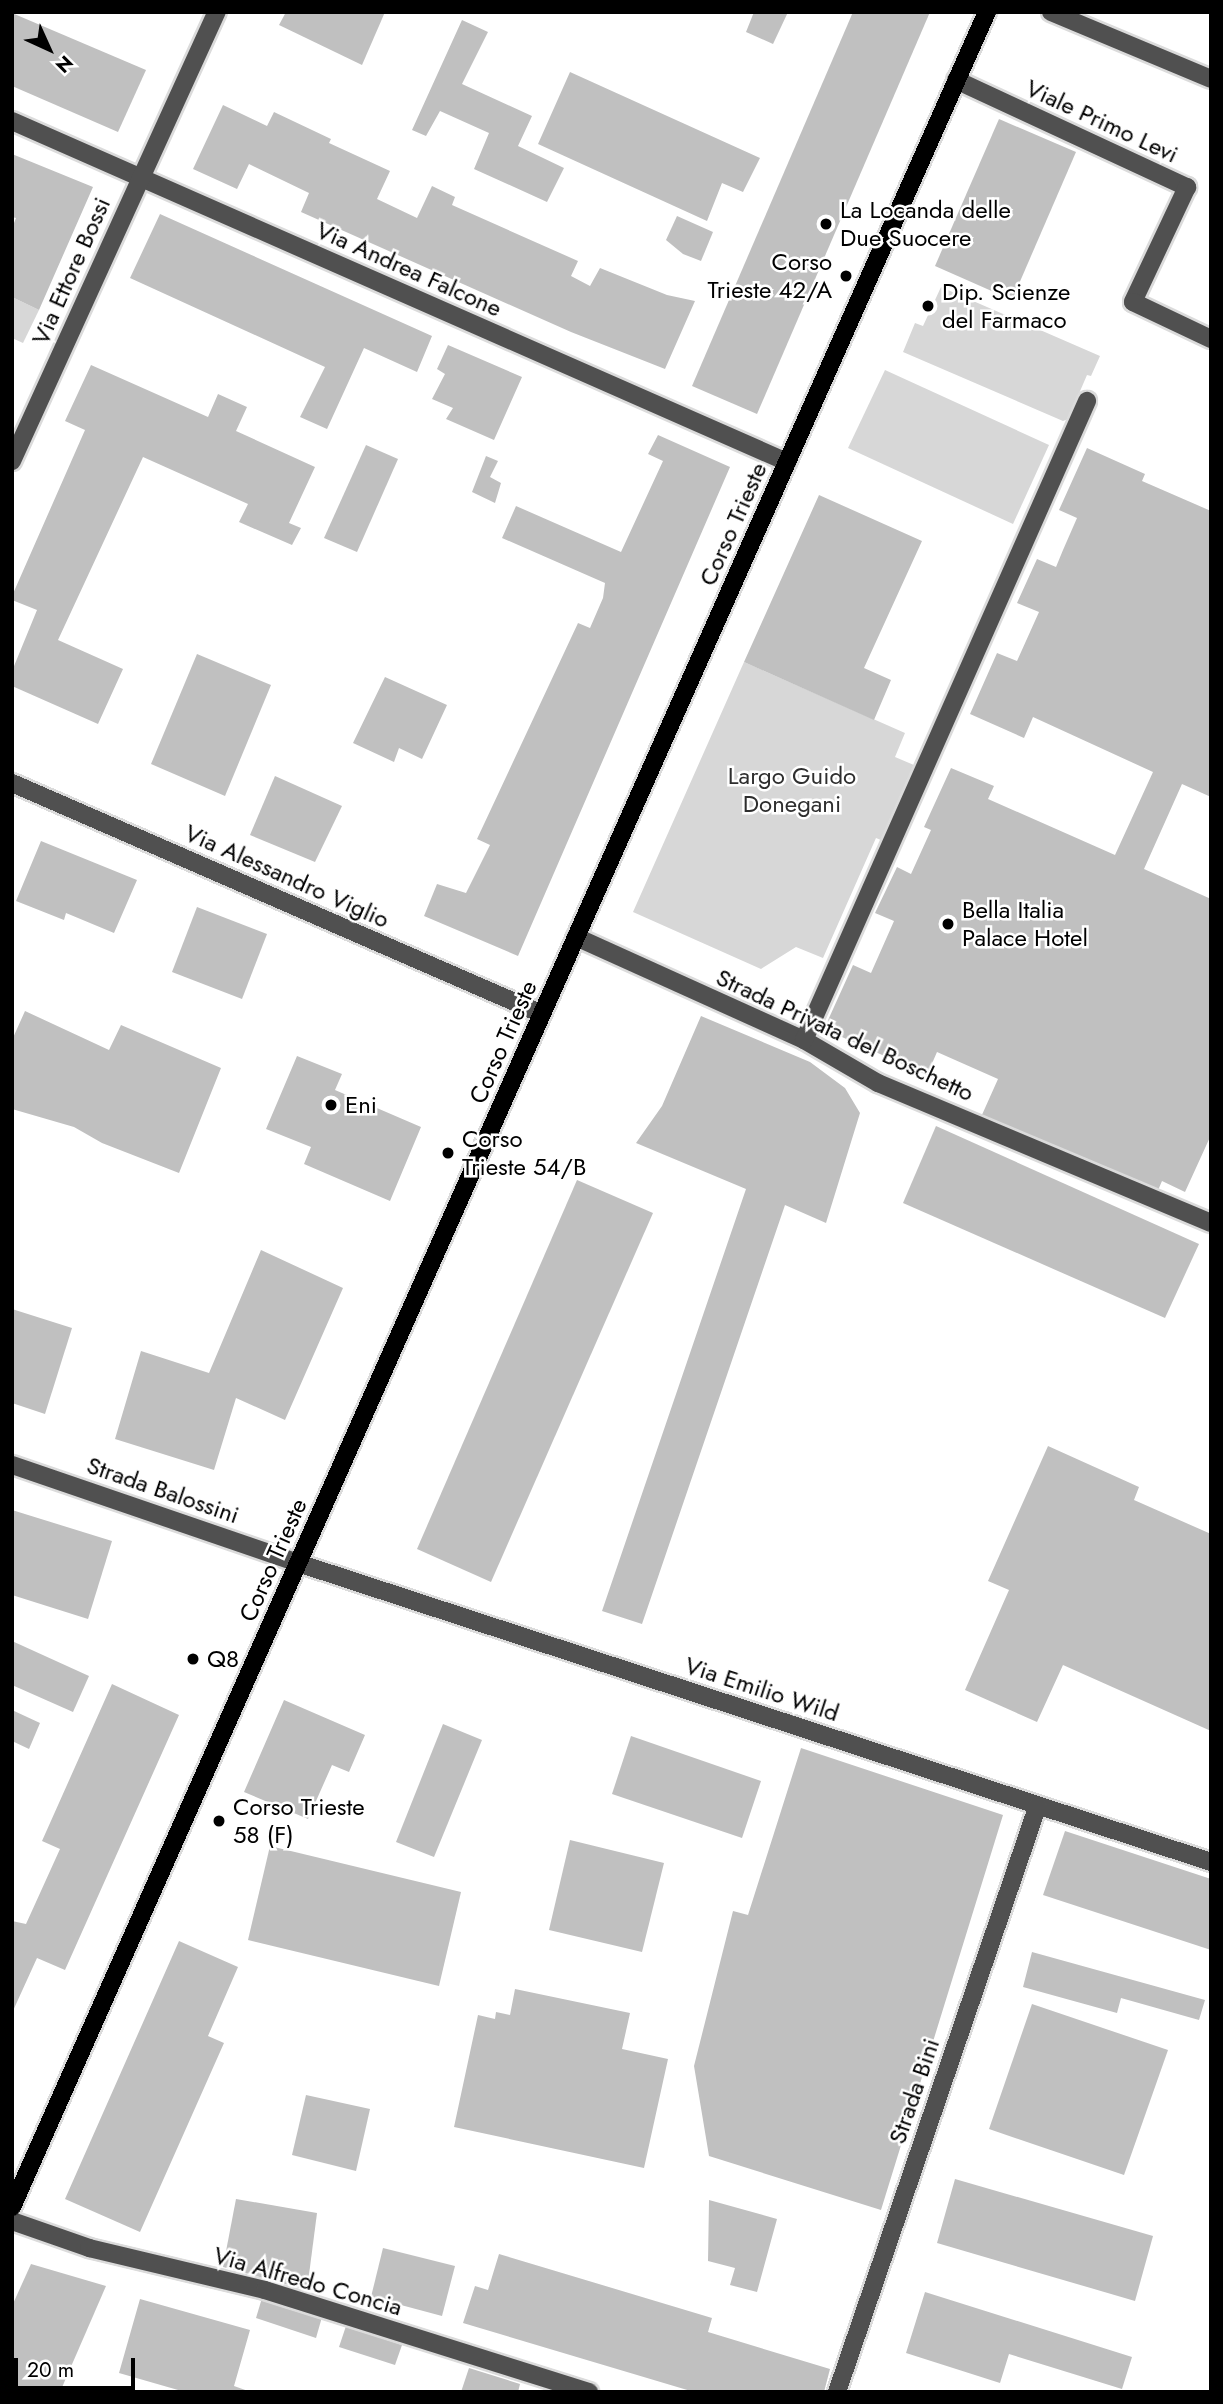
<!DOCTYPE html>
<style>
body{margin:0}
#map{position:relative;width:1223px;height:2404px;overflow:hidden;background:#fff;font-family:Jost,sans-serif}
div>[style]{position:absolute}
.green>*{inset:0;background:#d7d7d7}
.building>*{inset:0;background:#c0c0c0}
.roads{filter:drop-shadow(2px 0 #dbdbdb) drop-shadow(-2px 0 #dbdbdb) drop-shadow(0 2px #dbdbdb) drop-shadow(0 -2px #dbdbdb)}
.minor>*{height:18px;margin:-9px;padding:0 9px;transform-origin:9px;border-radius:9px;background:#505050}
.major>*{height:18px;margin:-9px;padding:0 9px;transform-origin:9px;border-radius:9px;background:#000}
.dots>*{width:19px;height:19px;translate:-50% -50%;box-sizing:border-box;border:4px solid #fff;border-radius:50%}
span{translate:-50% -50%;white-space:nowrap;text-align:center;line-height:1.15;-webkit-text-stroke:5px #fff;paint-order:stroke}
.street-label{font-size:24px;color:#000}
.poi-label{font-size:24px;color:#000}
.left{translate:0 -50%;text-align:left}
.right{translate:-100% -50%;text-align:right}
.park-label{font-size:24px;color:#2e2e2e}
.frame{position:absolute;inset:0;border:14px solid #000;pointer-events:none}
.north{position:absolute;left:14px;top:14px;width:70px;height:70px;-webkit-text-stroke:5px #fff;paint-order:stroke;rotate:135deg;font-size:19px;font-weight:700;line-height:28px;text-align:center;color:#000}
.north::after{content:'';display:block;margin:auto;width:24px;height:32px;background:#000;clip-path:polygon(50% 0,100% 100%,50% 72%,0 100%)}
.scale{position:absolute;left:14px;top:2358px;width:121px;height:32px;box-sizing:border-box;border:4px solid #000;border-top:0;padding-left:9px;font-size:21px;line-height:24px;white-space:nowrap;color:#000;-webkit-text-stroke:5px #fff;paint-order:stroke}
</style>
<div id="map">
<div class="green">
<div style="clip-path:polygon(941px 287px,1100px 356px,1091px 376px,1087px 375px,1068px 419px,1063px 421px,903px 352px,915px 323px,923px 326px)"></div>
<div style="clip-path:polygon(12px 297px,39px 310px,23px 343px,12px 338px)"></div>
<div style="clip-path:polygon(885px 370px,1049px 445px,1013px 524px,848px 448px)"></div>
<div style="clip-path:polygon(744px 662px,905px 733px,895px 757px,921px 768px,888px 843px,876px 838px,823px 958px,796px 947px,761px 969px,633px 912px)"></div>
</div>
<div class="building">
<div style="clip-path:polygon(286px 12px,385px 12px,362px 65px,279px 25px)"></div>
<div style="clip-path:polygon(754px 12px,788px 12px,773px 44px,746px 32px)"></div>
<div style="clip-path:polygon(853px 12px,930px 12px,757px 414px,692px 386px)"></div>
<div style="clip-path:polygon(12px 13px,146px 70px,118px 132px,12px 86px)"></div>
<div style="clip-path:polygon(462px 20px,488px 32px,462px 84px,532px 116px,518px 146px,564px 168px,547px 202px,474px 169px,489px 133px,440px 111px,426px 136px,412px 130px)"></div>
<div style="clip-path:polygon(570px 72px,760px 158px,743px 192px,722px 183px,707px 221px,538px 144px)"></div>
<div style="clip-path:polygon(223px 105px,267px 126px,274px 112px,331px 139px,329px 143px,390px 171px,377px 199px,417px 218px,432px 186px,455px 197px,452px 205px,578px 261px,571px 276px,590px 286px,600px 268px,667px 295px,695px 301px,665px 369px,571px 332px,301px 212px,309px 193px,249px 164px,237px 189px,193px 169px)"></div>
<div style="clip-path:polygon(999px 119px,1076px 152px,1012px 300px,935px 266px)"></div>
<div style="clip-path:polygon(12px 154px,93px 187px,39px 310px,12px 297px,12px 228px,16px 218px,12px 217px)"></div>
<div style="clip-path:polygon(160px 214px,432px 336px,417px 372px,364px 348px,327px 429px,300px 417px,325px 367px,130px 278px)"></div>
<div style="clip-path:polygon(677px 216px,713px 232px,701px 261px,683px 254px,666px 240px)"></div>
<div style="clip-path:polygon(448px 345px,522px 377px,494px 440px,446px 419px,453px 408px,432px 399px,445px 374px,437px 369px)"></div>
<div style="clip-path:polygon(91px 365px,208px 417px,218px 394px,247px 407px,236px 431px,315px 467px,289px 523px,301px 528px,292px 545px,239px 522px,248px 504px,143px 457px,58px 640px,123px 669px,98px 724px,12px 686px,12px 671px,37px 610px,12px 600px,12px 596px,85px 430px,65px 421px)"></div>
<div style="clip-path:polygon(658px 435px,730px 467px,518px 956px,424px 916px,437px 884px,466px 893px,490px 845px,477px 839px,578px 623px,590px 628px,603px 598px,605px 583px,502px 538px,516px 506px,621px 552px,663px 461px,648px 454px)"></div>
<div style="clip-path:polygon(366px 445px,398px 459px,357px 552px,324px 538px)"></div>
<div style="clip-path:polygon(1087px 448px,1145px 474px,1142px 481px,1211px 511px,1211px 797px,1182px 784px,1144px 869px,1211px 899px,1211px 1135px,1185px 1192px,1162px 1181px,1156px 1195px,981px 1117px,998px 1079px,937px 1052px,927px 1075px,824px 1029px,853px 965px,871px 973px,894px 921px,875px 913px,897px 867px,911px 874px,931px 830px,924px 827px,951px 768px,994px 786px,988px 799px,1115px 855px,1153px 772px,1033px 717px,1024px 738px,970px 714px,997px 653px,1017px 661px,1039px 612px,1017px 603px,1037px 559px,1056px 567px,1063px 550px,1077px 518px,1059px 510px)"></div>
<div style="clip-path:polygon(486px 456px,498px 461px,490px 477px,501px 483px,495px 503px,472px 492px)"></div>
<div style="clip-path:polygon(819px 495px,922px 541px,864px 668px,891px 680px,874px 720px,744px 662px)"></div>
<div style="clip-path:polygon(197px 654px,271px 685px,225px 796px,151px 764px)"></div>
<div style="clip-path:polygon(385px 677px,447px 705px,422px 759px,399px 748px,394px 762px,353px 743px)"></div>
<div style="clip-path:polygon(275px 776px,342px 806px,315px 862px,250px 835px)"></div>
<div style="clip-path:polygon(41px 841px,137px 880px,114px 933px,66px 913px,64px 920px,16px 901px)"></div>
<div style="clip-path:polygon(197px 907px,267px 934px,242px 999px,172px 972px)"></div>
<div style="clip-path:polygon(25px 1011px,109px 1050px,121px 1025px,221px 1068px,179px 1173px,102px 1143px,74px 1127px,12px 1109px,12px 1040px)"></div>
<div style="clip-path:polygon(701px 1016px,810px 1062px,845px 1088px,860px 1113px,826px 1223px,785px 1205px,642px 1624px,602px 1611px,746px 1189px,636px 1143px,662px 1106px)"></div>
<div style="clip-path:polygon(297px 1056px,342px 1074px,335px 1090px,421px 1127px,390px 1201px,304px 1164px,311px 1147px,266px 1129px)"></div>
<div style="clip-path:polygon(936px 1126px,1199px 1244px,1165px 1318px,903px 1203px)"></div>
<div style="clip-path:polygon(577px 1180px,653px 1213px,491px 1582px,417px 1549px)"></div>
<div style="clip-path:polygon(261px 1250px,343px 1288px,285px 1420px,236px 1398px,214px 1470px,115px 1439px,141px 1351px,209px 1373px)"></div>
<div style="clip-path:polygon(12px 1309px,72px 1328px,45px 1414px,12px 1403px)"></div>
<div style="clip-path:polygon(1048px 1446px,1139px 1487px,1134px 1500px,1211px 1534px,1211px 1731px,1063px 1665px,1037px 1722px,965px 1690px,1009px 1590px,988px 1581px)"></div>
<div style="clip-path:polygon(12px 1510px,112px 1541px,88px 1619px,12px 1595px)"></div>
<div style="clip-path:polygon(12px 1641px,89px 1676px,73px 1712px,12px 1685px)"></div>
<div style="clip-path:polygon(112px 1684px,179px 1715px,65px 1970px,37px 1958px,12px 2013px,12px 1921px,26px 1924px,60px 1849px,42px 1841px)"></div>
<div style="clip-path:polygon(284px 1700px,365px 1735px,349px 1772px,332px 1765px,308px 1819px,244px 1792px)"></div>
<div style="clip-path:polygon(12px 1710px,40px 1723px,29px 1749px,12px 1741px)"></div>
<div style="clip-path:polygon(443px 1724px,482px 1740px,434px 1857px,396px 1842px)"></div>
<div style="clip-path:polygon(631px 1736px,761px 1781px,742px 1838px,612px 1794px)"></div>
<div style="clip-path:polygon(801px 1748px,1003px 1815px,881px 2210px,709px 2156px,694px 2066px,733px 1911px,748px 1915px)"></div>
<div style="clip-path:polygon(1065px 1831px,1211px 1879px,1211px 1950px,1043px 1895px)"></div>
<div style="clip-path:polygon(570px 1840px,664px 1863px,642px 1952px,549px 1930px)"></div>
<div style="clip-path:polygon(270px 1846px,461px 1892px,439px 1986px,248px 1940px)"></div>
<div style="clip-path:polygon(179px 1941px,238px 1967px,208px 2036px,224px 2043px,140px 2232px,65px 2199px)"></div>
<div style="clip-path:polygon(1032px 1952px,1205px 2000px,1199px 2020px,1121px 1998px,1117px 2013px,1023px 1987px)"></div>
<div style="clip-path:polygon(515px 1989px,630px 2013px,622px 2049px,668px 2059px,644px 2168px,454px 2127px,478px 2015px,495px 2019px,496px 2012px,510px 2015px)"></div>
<div style="clip-path:polygon(1032px 2004px,1168px 2050px,1124px 2175px,989px 2129px)"></div>
<div style="clip-path:polygon(306px 2095px,370px 2109px,356px 2171px,292px 2155px)"></div>
<div style="clip-path:polygon(955px 2179px,1153px 2236px,1135px 2301px,937px 2243px)"></div>
<div style="clip-path:polygon(236px 2199px,317px 2213px,307px 2290px,223px 2267px)"></div>
<div style="clip-path:polygon(709px 2200px,777px 2219px,757px 2292px,730px 2285px,735px 2268px,708px 2261px)"></div>
<div style="clip-path:polygon(383px 2248px,455px 2266px,442px 2316px,371px 2297px)"></div>
<div style="clip-path:polygon(499px 2254px,712px 2318px,708px 2332px,830px 2369px,824px 2392px,694px 2392px,463px 2323px,475px 2286px,488px 2290px)"></div>
<div style="clip-path:polygon(31px 2264px,106px 2286px,60px 2392px,12px 2392px,12px 2306px)"></div>
<div style="clip-path:polygon(925px 2292px,1132px 2357px,1122px 2389px,1009px 2354px,1000px 2383px,906px 2353px)"></div>
<div style="clip-path:polygon(262px 2298px,322px 2317px,316px 2338px,256px 2318px)"></div>
<div style="clip-path:polygon(140px 2299px,250px 2330px,234px 2386px,251px 2392px,185px 2392px,119px 2373px)"></div>
<div style="clip-path:polygon(346px 2326px,402px 2345px,395px 2365px,339px 2347px)"></div>
<div style="clip-path:polygon(469px 2368px,520px 2384px,518px 2392px,461px 2392px)"></div>
</div>
<div class="roads">
<div class="minor">
<div style="left:1051px;top:12px;width:173px;rotate:22.7deg"></div>
<div style="left:956px;top:80px;width:255px;rotate:24.9deg"></div>
<div style="left:1187px;top:187px;width:127px;rotate:115.2deg"></div>
<div style="left:1133px;top:302px;width:86px;rotate:25.4deg"></div>
<div style="left:12px;top:121px;width:847px;rotate:23.75deg"></div>
<div style="left:12px;top:461px;width:494px;rotate:-65.5deg"></div>
<div style="left:12px;top:783px;width:578px;rotate:23.55deg"></div>
<div style="left:576px;top:937px;width:250px;rotate:24.3deg"></div>
<div style="left:804px;top:1040px;width:86px;rotate:30.2deg"></div>
<div style="left:878px;top:1083px;width:361px;rotate:22.8deg"></div>
<div style="left:804px;top:1040px;width:699px;rotate:-66.11deg"></div>
<div style="left:12px;top:1465px;width:302px;rotate:18.9deg"></div>
<div style="left:298px;top:1563px;width:961px;rotate:18.13deg"></div>
<div style="left:12px;top:2221px;width:82px;rotate:19.3deg"></div>
<div style="left:89px;top:2248px;width:181px;rotate:13.4deg"></div>
<div style="left:265px;top:2290px;width:340px;rotate:17.5deg"></div>
<div style="left:837px;top:2392px;width:620px;rotate:-71.1deg"></div>
</div>
<div class="major">
<div style="left:12px;top:2207px;width:2402px;rotate:-66.05deg"></div>
</div>
</div>
<div class="dots">
<div style="left:826px;top:224px;background:#000"></div>
<div style="left:846px;top:276px;background:#000"></div>
<div style="left:928px;top:306px;background:#000"></div>
<div style="left:948px;top:924px;background:#000"></div>
<div style="left:331px;top:1105px;background:#000"></div>
<div style="left:448px;top:1153px;background:#000"></div>
<div style="left:193px;top:1659px;background:#000"></div>
<div style="left:219px;top:1821px;background:#000"></div>
</div>
<div class="street-label">
<span style="left:1102px;top:121px;rotate:25deg">Viale Primo Levi</span>
<span style="left:409px;top:269px;rotate:24deg">Via Andrea Falcone</span>
<span style="left:71px;top:271px;rotate:-66deg">Via Ettore Bossi</span>
<span style="left:733px;top:524px;rotate:-66deg">Corso Trieste</span>
<span style="left:287px;top:876px;rotate:24deg">Via Alessandro Viglio</span>
<span style="left:845px;top:1035px;rotate:25deg">Strada Privata del Boschetto</span>
<span style="left:503px;top:1042px;rotate:-66deg">Corso Trieste</span>
<span style="left:163px;top:1490px;rotate:19deg">Strada Balossini</span>
<span style="left:273px;top:1560px;rotate:-66deg">Corso Trieste</span>
<span style="left:762px;top:1689px;rotate:18deg">Via Emilio Wild</span>
<span style="left:914px;top:2091px;rotate:-71deg">Strada Bini</span>
<span style="left:308px;top:2281px;rotate:16deg">Via Alfredo Concia</span>
</div>
<div class="poi-label">
<span class="left" style="left:840px;top:224px">La Locanda delle<br>Due Suocere</span>
<span class="right" style="left:832px;top:276px">Corso<br>Trieste 42/A</span>
<span class="left" style="left:942px;top:306px">Dip. Scienze<br>del Farmaco</span>
<span class="left" style="left:962px;top:924px">Bella Italia<br>Palace Hotel</span>
<span class="left" style="left:345px;top:1105px">Eni</span>
<span class="left" style="left:462px;top:1153px">Corso<br>Trieste 54/B</span>
<span class="left" style="left:207px;top:1659px">Q8</span>
<span class="left" style="left:233px;top:1821px">Corso Trieste<br>58 (F)</span>
</div>
<div class="park-label">
<span style="left:792px;top:790px">Largo Guido<br>Donegani</span>
</div>
<div class="frame"></div>
<div class="north">N</div>
<div class="scale">20 m</div>
</div>
